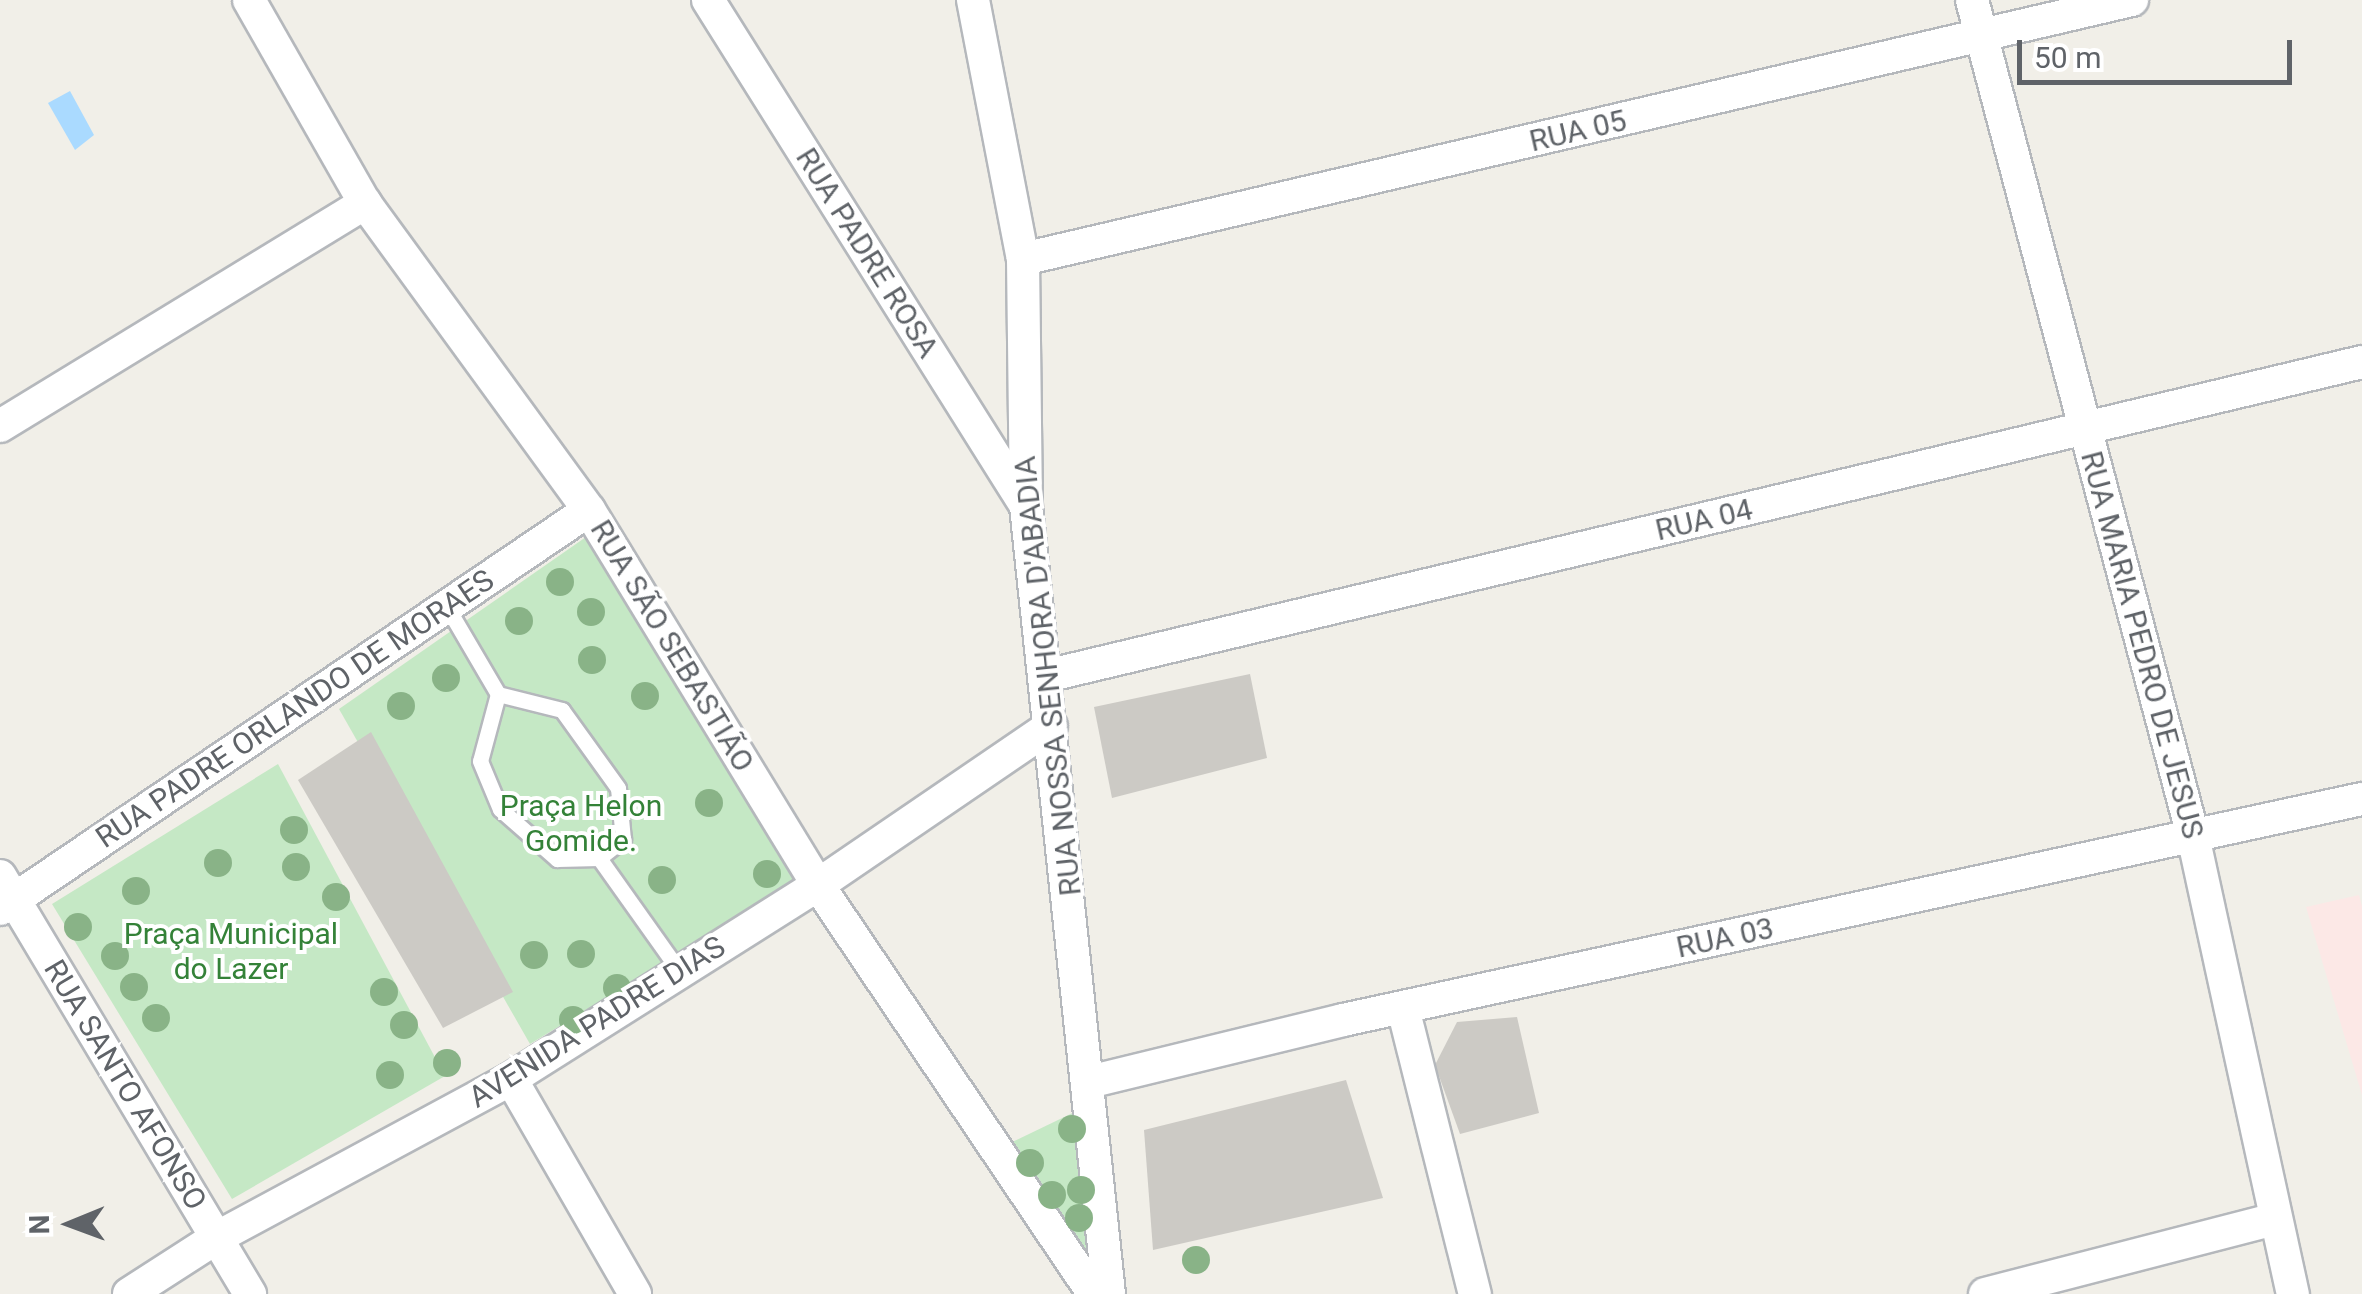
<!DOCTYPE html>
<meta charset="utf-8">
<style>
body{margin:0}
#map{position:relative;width:2362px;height:1294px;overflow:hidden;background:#f1efe8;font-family:Roboto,sans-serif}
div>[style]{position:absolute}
.medical>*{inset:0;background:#fce8e6}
.green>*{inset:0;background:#c5e8c5}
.water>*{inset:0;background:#aadaff}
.building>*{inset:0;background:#cccac5}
.roads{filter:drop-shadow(2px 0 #b5b8bc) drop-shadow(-2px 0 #b5b8bc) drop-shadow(0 2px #b5b8bc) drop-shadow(0 -2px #b5b8bc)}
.service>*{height:15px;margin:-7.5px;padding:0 7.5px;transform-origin:7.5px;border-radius:7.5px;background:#fff}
.minor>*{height:32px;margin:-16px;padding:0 16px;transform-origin:16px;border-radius:16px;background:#fff}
.trees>*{width:28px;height:28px;margin:-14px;border-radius:50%;background:#89b387}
span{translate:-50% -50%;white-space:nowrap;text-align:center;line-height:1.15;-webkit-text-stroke:8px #fff;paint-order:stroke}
.street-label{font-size:30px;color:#5f6368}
.park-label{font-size:30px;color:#348238}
.north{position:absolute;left:20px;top:1174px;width:100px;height:100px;-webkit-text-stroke:8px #fff;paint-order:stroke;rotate:269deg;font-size:28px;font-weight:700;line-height:40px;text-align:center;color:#5f6368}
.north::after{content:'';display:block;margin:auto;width:35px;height:45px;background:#5f6368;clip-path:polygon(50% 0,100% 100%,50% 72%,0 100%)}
.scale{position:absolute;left:2017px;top:40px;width:275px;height:45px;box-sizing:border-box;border:5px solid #5f6368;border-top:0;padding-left:12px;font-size:30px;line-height:35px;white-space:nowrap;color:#5f6368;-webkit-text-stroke:8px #fff;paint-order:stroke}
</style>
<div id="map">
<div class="medical">
<div style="clip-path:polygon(2359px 895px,2362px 906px,2362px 1095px,2306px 907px)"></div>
</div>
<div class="green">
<div style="clip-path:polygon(586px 537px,797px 882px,530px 1044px,339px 709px)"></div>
<div style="clip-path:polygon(278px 764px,445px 1076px,232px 1199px,52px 904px)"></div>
<div style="clip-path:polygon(1085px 1107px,1095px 1249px,1077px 1251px,1006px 1145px)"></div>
</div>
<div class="water">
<div style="clip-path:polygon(70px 91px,94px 135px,75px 150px,48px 103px)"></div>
</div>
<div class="building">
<div style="clip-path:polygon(1250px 674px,1267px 758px,1112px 798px,1094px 707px)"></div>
<div style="clip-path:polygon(371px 732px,513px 992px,443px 1028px,298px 780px)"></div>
<div style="clip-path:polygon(1517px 1017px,1539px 1113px,1460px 1134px,1435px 1065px,1457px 1022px)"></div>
<div style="clip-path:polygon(1346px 1080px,1383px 1198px,1153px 1250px,1144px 1130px)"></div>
</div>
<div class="roads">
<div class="service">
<div style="left:447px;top:607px;width:101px;rotate:59.6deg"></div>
<div style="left:498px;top:694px;width:69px;rotate:105deg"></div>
<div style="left:480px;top:761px;width:52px;rotate:67.4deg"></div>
<div style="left:500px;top:809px;width:76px;rotate:41.3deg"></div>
<div style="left:557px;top:859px;width:42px;rotate:-1.4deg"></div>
<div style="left:599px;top:858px;width:31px;rotate:-38deg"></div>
<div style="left:623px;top:839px;width:51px;rotate:-95.6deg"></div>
<div style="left:618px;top:788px;width:96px;rotate:-125.7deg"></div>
<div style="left:562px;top:710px;width:66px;rotate:-166deg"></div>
<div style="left:599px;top:858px;width:140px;rotate:54.6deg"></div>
</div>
<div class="minor">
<div style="left:249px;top:0;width:234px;rotate:60.3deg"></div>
<div style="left:365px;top:203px;width:380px;rotate:53.9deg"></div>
<div style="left:589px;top:510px;width:439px;rotate:58.6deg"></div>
<div style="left:818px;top:885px;width:493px;rotate:56deg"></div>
<div style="left:708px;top:0;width:598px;rotate:57.85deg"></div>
<div style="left:973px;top:0;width:264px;rotate:79.1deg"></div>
<div style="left:1023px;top:259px;width:247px;rotate:89.3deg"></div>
<div style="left:1026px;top:506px;width:792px;rotate:83.99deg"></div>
<div style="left:1972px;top:0;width:865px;rotate:75.19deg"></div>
<div style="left:2193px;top:836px;width:469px;rotate:77.7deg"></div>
<div style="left:1023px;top:259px;width:1139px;rotate:-13.15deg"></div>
<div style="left:0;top:426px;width:428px;rotate:-31.4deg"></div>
<div style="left:1046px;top:676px;width:1353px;rotate:-13.42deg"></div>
<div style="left:0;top:876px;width:487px;rotate:59.1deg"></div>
<div style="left:0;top:909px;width:711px;rotate:-34.11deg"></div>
<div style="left:1403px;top:1008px;width:295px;rotate:75.9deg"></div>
<div style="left:511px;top:1079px;width:248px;rotate:60deg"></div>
<div style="left:1089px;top:1082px;width:261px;rotate:-13.7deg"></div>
<div style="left:1343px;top:1020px;width:1043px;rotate:-12.24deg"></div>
<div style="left:129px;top:1294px;width:103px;rotate:-32.8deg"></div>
<div style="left:216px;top:1238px;width:335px;rotate:-28.3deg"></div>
<div style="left:511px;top:1079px;width:363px;rotate:-32.3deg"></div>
<div style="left:818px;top:885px;width:282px;rotate:-34.3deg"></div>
<div style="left:1985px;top:1294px;width:300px;rotate:-14.5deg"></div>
</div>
</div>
<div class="trees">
<div style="left:560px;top:582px"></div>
<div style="left:591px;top:612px"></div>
<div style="left:519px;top:621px"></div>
<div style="left:592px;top:660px"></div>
<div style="left:446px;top:678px"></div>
<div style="left:645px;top:696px"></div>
<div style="left:401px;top:706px"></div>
<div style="left:709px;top:803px"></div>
<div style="left:294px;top:830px"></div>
<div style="left:218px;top:863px"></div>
<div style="left:296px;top:867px"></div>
<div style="left:767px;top:874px"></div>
<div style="left:662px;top:880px"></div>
<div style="left:136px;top:891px"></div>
<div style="left:336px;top:897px"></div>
<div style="left:78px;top:927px"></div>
<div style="left:581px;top:954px"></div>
<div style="left:534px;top:955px"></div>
<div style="left:115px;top:956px"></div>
<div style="left:134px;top:987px"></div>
<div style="left:617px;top:988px"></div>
<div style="left:384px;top:992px"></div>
<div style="left:156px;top:1018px"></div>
<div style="left:573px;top:1020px"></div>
<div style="left:404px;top:1025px"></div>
<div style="left:447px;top:1063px"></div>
<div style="left:390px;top:1075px"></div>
<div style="left:1072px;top:1129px"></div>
<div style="left:1030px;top:1163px"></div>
<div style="left:1081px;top:1190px"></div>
<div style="left:1052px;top:1195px"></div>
<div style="left:1079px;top:1218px"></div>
<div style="left:1196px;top:1260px"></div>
</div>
<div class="street-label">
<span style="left:1578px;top:131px;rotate:-13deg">RUA 05</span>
<span style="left:867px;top:253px;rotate:58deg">RUA PADRE ROSA</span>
<span style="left:1704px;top:520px;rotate:-13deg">RUA 04</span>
<span style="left:2142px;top:645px;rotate:75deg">RUA MARIA PEDRO DE JESUS</span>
<span style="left:672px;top:646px;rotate:59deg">RUA SÃO SEBASTIÃO</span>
<span style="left:1048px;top:676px;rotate:-96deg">RUA NOSSA SENHORA D'ABADIA</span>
<span style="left:295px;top:709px;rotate:-34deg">RUA PADRE ORLANDO DE MORAES</span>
<span style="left:1725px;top:938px;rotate:-12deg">RUA 03</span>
<span style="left:597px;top:1022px;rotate:-32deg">AVENIDA PADRE DIAS</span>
<span style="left:125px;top:1085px;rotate:59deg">RUA SANTO AFONSO</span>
</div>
<div class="park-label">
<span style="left:581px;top:823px">Praça Helon<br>Gomide.</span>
<span style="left:231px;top:951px">Praça Municipal<br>do Lazer</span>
</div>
<div class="north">N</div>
<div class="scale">50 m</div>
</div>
